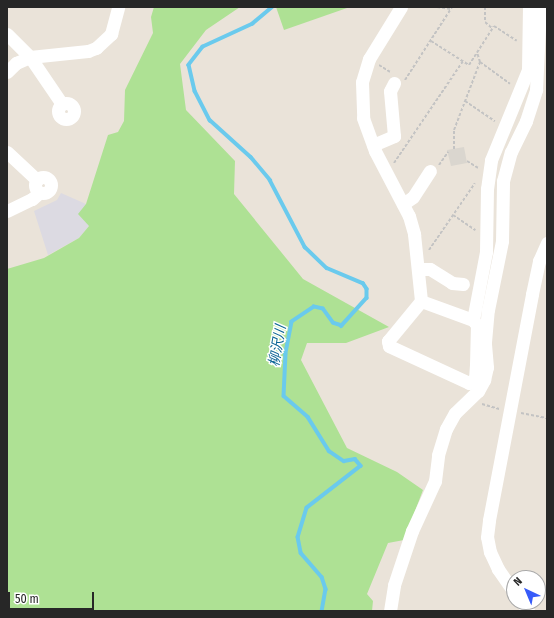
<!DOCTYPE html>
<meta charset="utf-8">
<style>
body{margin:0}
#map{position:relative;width:554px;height:618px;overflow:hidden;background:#eae3d9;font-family:"Fira Sans Condensed","Noto Sans JP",sans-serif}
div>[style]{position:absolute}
.industrial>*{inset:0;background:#dcdae2}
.green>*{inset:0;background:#aee194}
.plaza>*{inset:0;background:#dad6cf}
.stream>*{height:3.5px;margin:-1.75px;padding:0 1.75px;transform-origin:1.75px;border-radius:1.75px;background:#6acaed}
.path>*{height:2px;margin-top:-1px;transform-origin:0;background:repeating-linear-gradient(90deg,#c3c3c3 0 3px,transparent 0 5px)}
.minor>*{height:13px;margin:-6.5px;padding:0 6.5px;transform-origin:6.5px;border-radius:6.5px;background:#fff}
.minor>.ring{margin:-6.5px;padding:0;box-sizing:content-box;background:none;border:13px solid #fff;border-radius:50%}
span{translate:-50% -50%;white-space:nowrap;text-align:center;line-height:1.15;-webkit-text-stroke:3px #fff;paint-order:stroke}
.water-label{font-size:14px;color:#0d6695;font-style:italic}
.frame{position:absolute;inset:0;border:8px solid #272727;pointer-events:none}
.north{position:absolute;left:506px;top:570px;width:40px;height:40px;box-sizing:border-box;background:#fff;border:1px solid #a9a9a9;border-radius:50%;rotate:316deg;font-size:11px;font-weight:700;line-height:16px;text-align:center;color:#272727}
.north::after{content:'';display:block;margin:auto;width:14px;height:18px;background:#375bf9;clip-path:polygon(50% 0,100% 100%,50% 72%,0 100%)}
.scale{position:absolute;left:8px;top:592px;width:86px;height:18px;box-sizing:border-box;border:2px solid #272727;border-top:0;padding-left:5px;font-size:12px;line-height:14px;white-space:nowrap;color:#272727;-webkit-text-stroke:3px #fff;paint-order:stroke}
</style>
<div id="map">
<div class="industrial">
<div style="clip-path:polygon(61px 193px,86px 204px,89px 226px,79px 238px,48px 255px,34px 211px,57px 200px)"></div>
</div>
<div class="green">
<div style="clip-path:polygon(154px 7px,240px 7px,206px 30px,180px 64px,186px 110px,235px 161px,234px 194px,303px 279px,389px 327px,346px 343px,307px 343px,301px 360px,347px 448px,397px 472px,423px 490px,404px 540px,388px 543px,367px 594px,373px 601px,372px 611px,7px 611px,7px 269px,44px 258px,79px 238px,89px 226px,78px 214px,86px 204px,108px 135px,118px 132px,124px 121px,125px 90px,153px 33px,151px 17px)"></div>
<div style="clip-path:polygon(276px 7px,346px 7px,347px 8px,284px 30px)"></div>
</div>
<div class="plaza">
<div style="clip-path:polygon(464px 147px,467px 163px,451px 166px,447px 150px)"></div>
</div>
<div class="stream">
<div style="left:273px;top:7px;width:26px;rotate:140deg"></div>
<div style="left:253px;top:24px;width:55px;rotate:155.3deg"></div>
<div style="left:203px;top:47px;width:23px;rotate:128deg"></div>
<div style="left:189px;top:65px;width:27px;rotate:77deg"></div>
<div style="left:195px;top:91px;width:33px;rotate:63deg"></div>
<div style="left:210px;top:120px;width:55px;rotate:42.1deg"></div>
<div style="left:251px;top:157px;width:30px;rotate:50deg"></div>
<div style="left:270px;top:180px;width:76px;rotate:62.4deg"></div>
<div style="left:305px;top:247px;width:30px;rotate:44deg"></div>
<div style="left:327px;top:268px;width:39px;rotate:23deg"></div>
<div style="left:363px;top:283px;width:7px;rotate:56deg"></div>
<div style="left:367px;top:289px;width:9px;rotate:90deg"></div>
<div style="left:367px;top:298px;width:38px;rotate:132deg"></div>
<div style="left:342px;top:326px;width:9px;rotate:-162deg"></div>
<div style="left:333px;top:323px;width:17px;rotate:-126deg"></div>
<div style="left:323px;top:309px;width:9px;rotate:-167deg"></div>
<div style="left:314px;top:307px;width:27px;rotate:146deg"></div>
<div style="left:292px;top:322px;width:33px;rotate:101deg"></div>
<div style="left:286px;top:354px;width:42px;rotate:92.7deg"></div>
<div style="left:284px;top:396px;width:32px;rotate:41deg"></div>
<div style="left:308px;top:417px;width:40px;rotate:58deg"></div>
<div style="left:329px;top:451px;width:18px;rotate:34deg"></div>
<div style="left:344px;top:461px;width:11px;rotate:-10deg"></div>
<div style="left:355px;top:459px;width:9px;rotate:49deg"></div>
<div style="left:361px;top:466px;width:68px;rotate:142.1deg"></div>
<div style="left:307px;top:508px;width:30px;rotate:107deg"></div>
<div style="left:298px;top:537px;width:16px;rotate:79deg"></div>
<div style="left:301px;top:553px;width:32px;rotate:49deg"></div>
<div style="left:322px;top:577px;width:13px;rotate:72deg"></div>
<div style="left:326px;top:589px;width:22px;rotate:100deg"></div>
</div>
<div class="path">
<div style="left:437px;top:7px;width:14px;rotate:8deg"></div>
<div style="left:485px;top:7px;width:15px;rotate:90deg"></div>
<div style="left:485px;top:22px;width:9px;rotate:41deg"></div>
<div style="left:431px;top:41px;width:45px;rotate:32.3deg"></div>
<div style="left:469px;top:65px;width:46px;rotate:-57.3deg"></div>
<div style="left:494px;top:26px;width:27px;rotate:33deg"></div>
<div style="left:480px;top:62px;width:37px;rotate:36deg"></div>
<div style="left:379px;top:65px;width:13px;rotate:32deg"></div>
<div style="left:405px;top:80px;width:87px;rotate:-57.2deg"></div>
<div style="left:465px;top:101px;width:36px;rotate:34deg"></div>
<div style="left:454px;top:149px;width:19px;rotate:-90deg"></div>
<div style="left:454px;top:130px;width:73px;rotate:-69.1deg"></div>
<div style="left:480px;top:62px;width:10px;rotate:-107deg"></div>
<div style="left:467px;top:161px;width:13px;rotate:32deg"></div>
<div style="left:394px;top:163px;width:123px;rotate:-55.9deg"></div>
<div style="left:439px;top:165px;width:16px;rotate:-55deg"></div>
<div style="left:453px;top:215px;width:27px;rotate:34deg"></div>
<div style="left:429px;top:250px;width:81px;rotate:-55.5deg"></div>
<div style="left:482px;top:404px;width:18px;rotate:16deg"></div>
<div style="left:521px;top:413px;width:26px;rotate:11deg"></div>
</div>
<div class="minor">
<div style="left:401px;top:7px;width:61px;rotate:121.6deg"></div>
<div style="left:369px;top:59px;width:24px;rotate:107deg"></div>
<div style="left:362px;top:82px;width:36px;rotate:88deg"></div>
<div style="left:363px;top:118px;width:35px;rotate:70deg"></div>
<div style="left:375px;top:151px;width:73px;rotate:62.4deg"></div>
<div style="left:409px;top:216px;width:19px;rotate:74deg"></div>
<div style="left:414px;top:234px;width:67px;rotate:84deg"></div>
<div style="left:421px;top:301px;width:55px;rotate:20.1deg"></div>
<div style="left:473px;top:320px;width:69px;rotate:-79.2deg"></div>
<div style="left:486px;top:252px;width:63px;rotate:-89.1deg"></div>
<div style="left:487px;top:189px;width:29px;rotate:-82deg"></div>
<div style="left:491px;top:160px;width:97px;rotate:-67.7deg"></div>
<div style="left:528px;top:70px;width:63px;rotate:-89.1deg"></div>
<div style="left:7px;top:34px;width:33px;rotate:45deg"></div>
<div style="left:30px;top:57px;width:57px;rotate:55.8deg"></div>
<div style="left:7px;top:72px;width:13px;rotate:-45deg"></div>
<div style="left:16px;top:63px;width:15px;rotate:-23deg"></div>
<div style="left:30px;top:57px;width:58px;rotate:-5.9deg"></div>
<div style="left:88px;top:51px;width:9px;rotate:-21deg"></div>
<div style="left:96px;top:48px;width:21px;rotate:-43deg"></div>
<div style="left:111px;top:34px;width:28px;rotate:-75deg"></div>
<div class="ring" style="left:58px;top:103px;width:3px;height:3px"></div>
<div style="left:373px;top:145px;width:23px;rotate:-23deg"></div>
<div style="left:394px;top:136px;width:45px;rotate:-95.1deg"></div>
<div style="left:390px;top:91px;width:9px;rotate:-63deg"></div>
<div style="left:7px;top:152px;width:41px;rotate:43deg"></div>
<div class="ring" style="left:35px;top:177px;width:3px;height:3px"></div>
<div style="left:403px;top:204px;width:12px;rotate:-35deg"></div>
<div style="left:413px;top:197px;width:31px;rotate:-57deg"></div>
<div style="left:7px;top:211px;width:28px;rotate:-26deg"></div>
<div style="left:32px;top:199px;width:9px;rotate:-41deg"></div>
<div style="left:418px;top:269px;width:12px"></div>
<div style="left:430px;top:269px;width:26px;rotate:32deg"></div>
<div style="left:452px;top:283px;width:11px;rotate:5deg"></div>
<div style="left:421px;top:301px;width:52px;rotate:129.5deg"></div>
<div style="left:388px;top:341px;width:5px;rotate:79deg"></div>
<div style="left:389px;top:346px;width:88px;rotate:24.8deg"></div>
<div style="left:469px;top:383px;width:7px;rotate:-34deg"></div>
<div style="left:475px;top:379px;width:14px;rotate:-86deg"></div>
<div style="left:476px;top:365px;width:40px;rotate:-88.6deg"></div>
<div style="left:477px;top:325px;width:6px;rotate:-129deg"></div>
<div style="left:514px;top:592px;width:28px;rotate:-125deg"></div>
<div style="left:498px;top:569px;width:19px;rotate:-115deg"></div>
<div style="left:490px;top:552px;width:15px;rotate:-101deg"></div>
<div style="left:487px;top:537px;width:17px;rotate:-83deg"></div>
<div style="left:489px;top:520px;width:230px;rotate:-79.2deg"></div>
<div style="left:532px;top:294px;width:34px;rotate:-78deg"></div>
<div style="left:539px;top:261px;width:20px;rotate:-66deg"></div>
<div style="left:522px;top:602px;width:11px;rotate:56deg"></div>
<div style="left:390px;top:611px;width:26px;rotate:-81deg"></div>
<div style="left:394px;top:585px;width:57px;rotate:-71.6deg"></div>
<div style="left:412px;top:531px;width:55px;rotate:-65.3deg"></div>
<div style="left:435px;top:481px;width:26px;rotate:-83deg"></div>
<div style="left:438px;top:455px;width:27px;rotate:-73deg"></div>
<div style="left:446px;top:429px;width:18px;rotate:-61deg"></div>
<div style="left:455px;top:413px;width:32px;rotate:-44deg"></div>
<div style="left:478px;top:391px;width:13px;rotate:-61deg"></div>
<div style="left:484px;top:380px;width:13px;rotate:-77deg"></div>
<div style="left:487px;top:367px;width:25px;rotate:-95deg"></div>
<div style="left:485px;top:342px;width:32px;rotate:-85deg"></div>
<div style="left:488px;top:310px;width:70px;rotate:-78.5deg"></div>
<div style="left:502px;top:241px;width:60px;rotate:-89deg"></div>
<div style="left:503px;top:181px;width:30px;rotate:-75deg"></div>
<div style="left:511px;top:152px;width:34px;rotate:-64deg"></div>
<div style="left:526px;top:121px;width:33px;rotate:-72deg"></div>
<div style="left:536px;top:90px;width:83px;rotate:-87.2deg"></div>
</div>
<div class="water-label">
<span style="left:278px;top:346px;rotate:-80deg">柳沢川</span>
</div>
<div class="frame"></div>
<div class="north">N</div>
<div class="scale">50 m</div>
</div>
